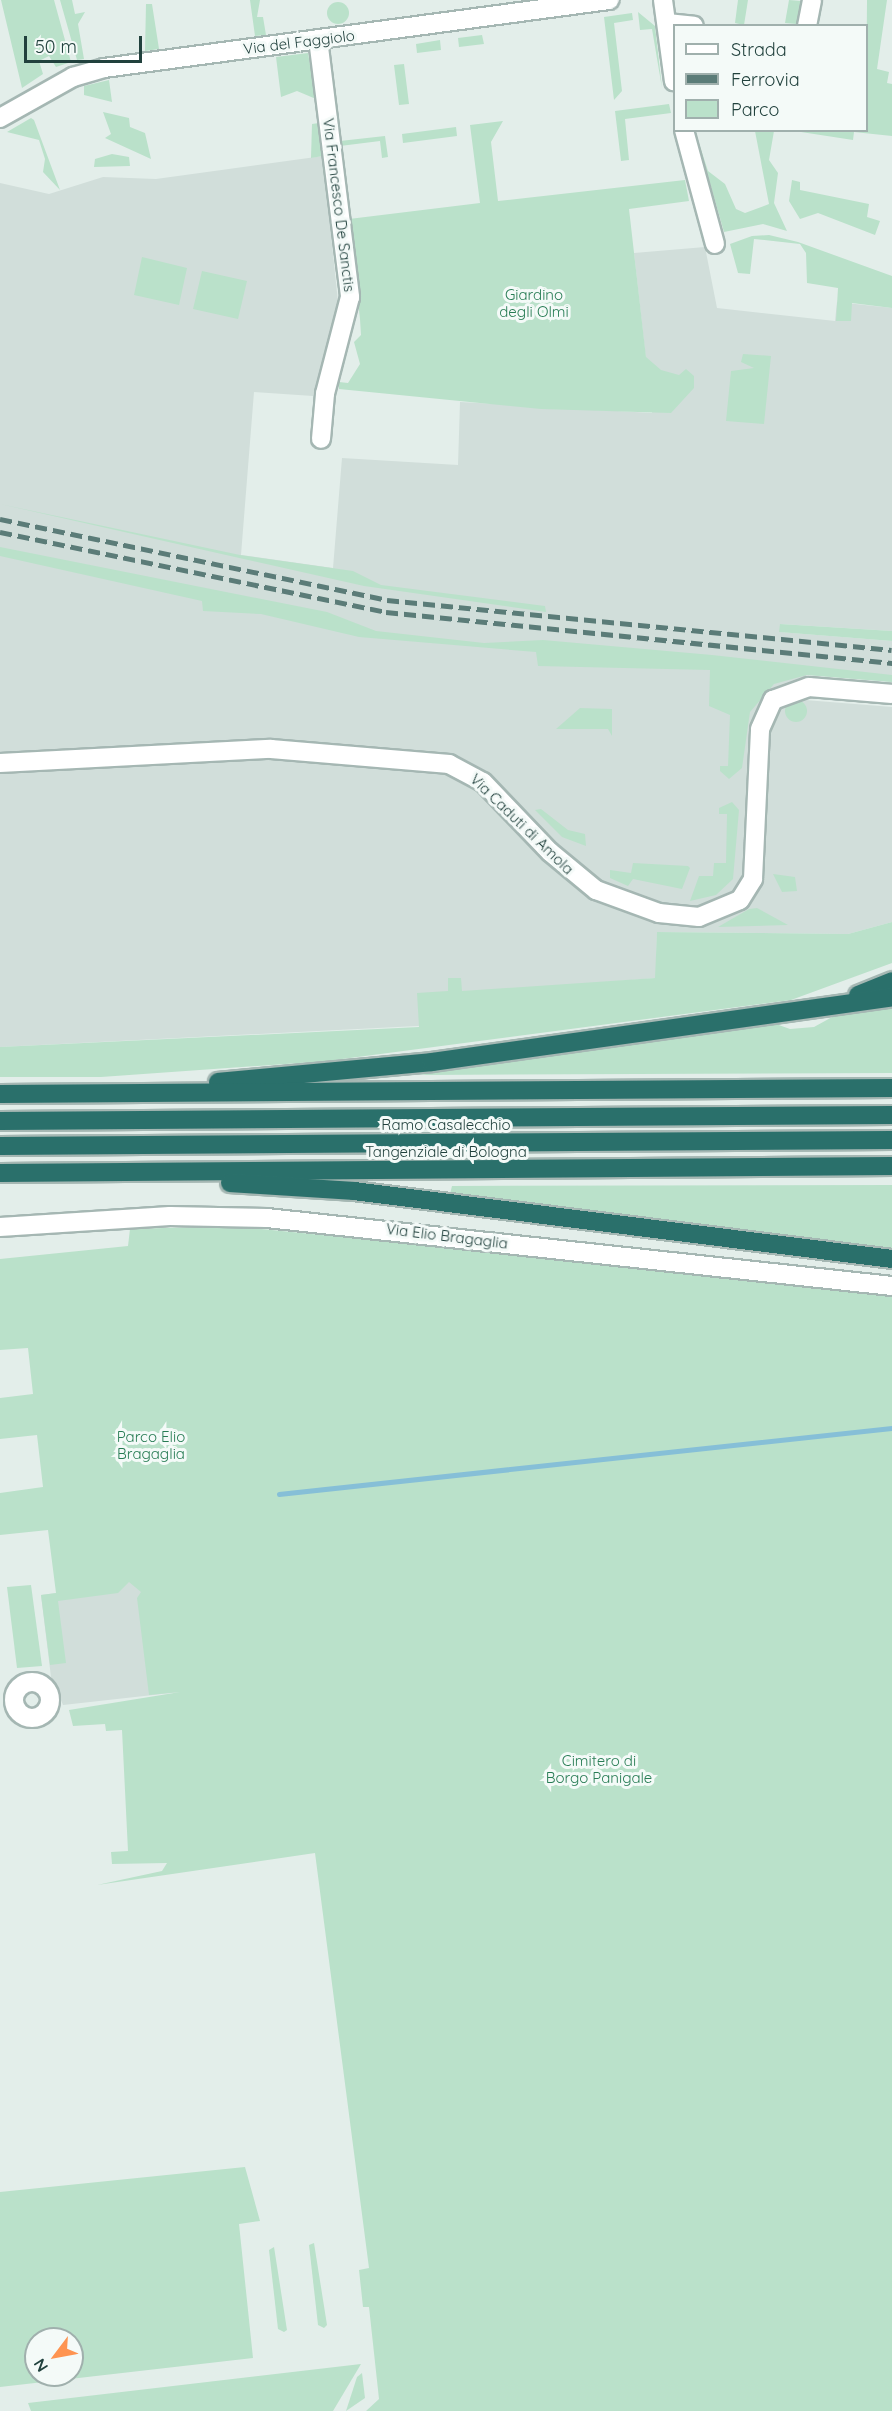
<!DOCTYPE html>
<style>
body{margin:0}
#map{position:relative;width:892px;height:2411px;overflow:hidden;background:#e3eeea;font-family:Quicksand,sans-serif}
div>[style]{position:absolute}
.built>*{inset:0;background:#d1deda}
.green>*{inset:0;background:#bae1ca}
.round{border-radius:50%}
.stream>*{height:4.5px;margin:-2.25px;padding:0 2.25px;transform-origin:2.25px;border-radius:2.25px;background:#86bfd7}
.roads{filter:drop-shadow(2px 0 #a5b7b3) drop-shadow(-2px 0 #a5b7b3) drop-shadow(0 2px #a5b7b3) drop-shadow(0 -2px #a5b7b3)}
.street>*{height:18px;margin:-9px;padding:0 9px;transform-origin:9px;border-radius:9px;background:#fff}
.street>.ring{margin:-9px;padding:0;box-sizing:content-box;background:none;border:18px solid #fff;border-radius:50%}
.highway>*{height:18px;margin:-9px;padding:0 9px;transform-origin:9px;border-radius:9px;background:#2a706b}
.rail>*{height:4.5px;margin-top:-2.25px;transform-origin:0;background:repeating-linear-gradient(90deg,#5b7c78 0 12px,transparent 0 18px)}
span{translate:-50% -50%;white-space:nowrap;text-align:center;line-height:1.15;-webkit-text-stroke:6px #f4faf8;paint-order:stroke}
.street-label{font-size:15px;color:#21413d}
.park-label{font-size:15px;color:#277c54}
.legend{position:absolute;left:673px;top:24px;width:195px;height:108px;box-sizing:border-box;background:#f4faf8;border:2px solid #a0b0ad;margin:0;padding:8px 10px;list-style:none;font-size:18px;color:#21413d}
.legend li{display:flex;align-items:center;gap:12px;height:30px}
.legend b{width:30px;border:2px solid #a0b0ad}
.north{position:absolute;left:24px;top:2327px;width:60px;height:60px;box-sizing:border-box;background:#f4faf8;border:2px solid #a0b0ad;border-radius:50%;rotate:238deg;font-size:16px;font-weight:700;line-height:24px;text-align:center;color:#21413d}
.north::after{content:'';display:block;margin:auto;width:21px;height:27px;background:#fe9451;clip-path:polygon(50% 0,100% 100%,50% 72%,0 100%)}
.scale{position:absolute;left:24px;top:36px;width:118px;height:27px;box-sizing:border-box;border:3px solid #21413d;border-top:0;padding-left:8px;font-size:18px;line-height:21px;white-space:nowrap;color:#21413d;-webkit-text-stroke:4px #f4faf8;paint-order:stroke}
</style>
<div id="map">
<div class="built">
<div style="clip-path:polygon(323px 156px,339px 312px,313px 396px,254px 392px,241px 555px,333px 568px,342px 458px,458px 465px,460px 402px,652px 413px,634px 253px,705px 247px,717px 308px,835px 321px,837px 302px,892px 308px,892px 631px,780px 624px,780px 632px,892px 641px,892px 682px,806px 675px,805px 700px,892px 707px,892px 922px,848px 934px,657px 932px,656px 978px,557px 986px,457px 1024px,0 1047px,0 183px,49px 194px,103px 177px,156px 179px)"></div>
<div style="clip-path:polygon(95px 1554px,172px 1604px,180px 1692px,63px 1705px,51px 1677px,41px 1595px,65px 1592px)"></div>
</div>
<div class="green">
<div style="clip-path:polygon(1px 0,54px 0,71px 62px,56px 67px,49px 56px,39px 61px,43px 74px,22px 88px)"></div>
<div style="clip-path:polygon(60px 0,72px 0,75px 14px,85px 12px,78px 24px,84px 59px,77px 60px)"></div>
<div style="clip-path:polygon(250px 0,260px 0,257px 17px,263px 17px,266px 35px,255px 36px)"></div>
<div style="clip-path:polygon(738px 0,748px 0,744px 25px,735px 23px)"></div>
<div style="clip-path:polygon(789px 0,801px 1px,797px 24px,785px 23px)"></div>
<div style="clip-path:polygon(867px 0,887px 0,877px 69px,889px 72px,887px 83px,892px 84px,892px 136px,854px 132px,853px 140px,801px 132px,866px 130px)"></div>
<div class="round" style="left:327px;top:2px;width:22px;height:22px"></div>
<div style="clip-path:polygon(146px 4px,152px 4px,159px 49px,145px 51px)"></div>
<div style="clip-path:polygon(638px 12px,655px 26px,662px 88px,652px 29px,640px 30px)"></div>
<div style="clip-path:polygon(632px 13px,633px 20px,614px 23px,622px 91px,614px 100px,604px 17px)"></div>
<div style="clip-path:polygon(482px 35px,484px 44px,459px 47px,458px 38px)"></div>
<div style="clip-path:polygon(440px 40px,441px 50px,417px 53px,416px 44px)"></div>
<div style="clip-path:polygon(308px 53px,316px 99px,297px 91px,281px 97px,276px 57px)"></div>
<div style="clip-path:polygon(404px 64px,409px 104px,399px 105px,394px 65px)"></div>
<div style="clip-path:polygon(109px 80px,112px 102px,84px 95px,84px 86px)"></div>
<div style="clip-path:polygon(669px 104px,671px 113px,625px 119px,629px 160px,621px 161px,615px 111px)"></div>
<div style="clip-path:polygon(103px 112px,129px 118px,130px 127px,145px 133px,151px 159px,105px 138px,111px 134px)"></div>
<div style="clip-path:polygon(31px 118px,34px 120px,60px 190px,43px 172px,45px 159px,39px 140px,7px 132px)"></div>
<div style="clip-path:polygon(503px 121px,491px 142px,498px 201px,685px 180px,689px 201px,629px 209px,646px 357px,661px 370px,679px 375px,686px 369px,694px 376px,694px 388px,671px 413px,541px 409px,339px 389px,339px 382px,348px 383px,360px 364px,354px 342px,361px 335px,360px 319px,349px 219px,480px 203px,470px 125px)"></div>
<div style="clip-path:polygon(319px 123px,323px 156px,311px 158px,312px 124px)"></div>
<div style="clip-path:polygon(456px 127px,457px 136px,403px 143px,402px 134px)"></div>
<div style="clip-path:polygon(695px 131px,708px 171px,725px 184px,736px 209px,745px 213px,769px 204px,755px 131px,774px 131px,769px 160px,778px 173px,774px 203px,787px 231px,763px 224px,724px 232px)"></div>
<div style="clip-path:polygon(385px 136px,388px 157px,382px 158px,380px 141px,340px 146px,340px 141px)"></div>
<div style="clip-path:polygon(112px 154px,129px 157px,130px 166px,94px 167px,95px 159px)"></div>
<div style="clip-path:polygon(792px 180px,800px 182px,800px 190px,869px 204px,867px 217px,880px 221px,875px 235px,818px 213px,800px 219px,789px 201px)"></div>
<div style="clip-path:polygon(769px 235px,798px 242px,892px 276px,892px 308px,852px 303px,851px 321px,836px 321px,838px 288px,807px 283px,806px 253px,800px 244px,754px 239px,750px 274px,738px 273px,730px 244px,752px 236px)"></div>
<div style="clip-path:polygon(142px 257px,187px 268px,179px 305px,134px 295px)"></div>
<div style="clip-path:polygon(202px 271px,247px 281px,238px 319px,193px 309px)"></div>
<div style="clip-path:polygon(743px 354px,771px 356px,764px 424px,726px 421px,731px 371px,754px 368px,741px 362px)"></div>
<div style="clip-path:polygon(0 504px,240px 555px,353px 571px,381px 585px,545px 606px,546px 612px,364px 586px)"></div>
<div style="clip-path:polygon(0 547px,327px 612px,376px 631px,484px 643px,543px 640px,712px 655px,892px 675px,892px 682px,807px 675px,774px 684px,750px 712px,742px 768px,729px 779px,720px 771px,720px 766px,728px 766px,730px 715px,709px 706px,710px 670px,538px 666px,536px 652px,359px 637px,261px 614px,203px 611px,202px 601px,0 556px)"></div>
<div style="clip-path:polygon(780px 624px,892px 631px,892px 641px,779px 632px)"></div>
<div class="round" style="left:785px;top:700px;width:22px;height:22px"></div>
<div style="clip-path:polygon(580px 708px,612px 709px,612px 736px,608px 729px,556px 729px)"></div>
<div style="clip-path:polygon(732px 802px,739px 810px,733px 879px,716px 895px,690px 901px,699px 876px,713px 876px,714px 863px,726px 863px,727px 814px,719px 814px,719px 808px)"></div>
<div style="clip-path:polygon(541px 809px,568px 830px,585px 834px,586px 846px,562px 837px,535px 810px)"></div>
<div style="clip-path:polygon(633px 863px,688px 866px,690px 868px,682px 889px,633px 879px,628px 886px,610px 878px,610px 870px,631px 873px)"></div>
<div style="clip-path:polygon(773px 874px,795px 877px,797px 891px,782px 892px)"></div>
<div style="clip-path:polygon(757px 908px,788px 925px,718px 927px,749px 909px)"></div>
<div style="clip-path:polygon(892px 922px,892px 963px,791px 1000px,327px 1061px,101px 1077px,0 1077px,0 1047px,419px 1027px,417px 993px,448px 991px,448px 978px,461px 978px,462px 991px,655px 978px,657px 932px,848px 934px)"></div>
<div style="clip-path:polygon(892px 1008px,892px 1073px,419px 1075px,776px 1024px,790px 1029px,814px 1027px,834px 1016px)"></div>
<div style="clip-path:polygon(892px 1185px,892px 1250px,450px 1194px,452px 1186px)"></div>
<div style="clip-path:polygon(232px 1226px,892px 1292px,892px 2411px,366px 2411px,379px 2399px,369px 2307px,363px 2307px,359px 2270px,369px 2268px,315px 1853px,97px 1885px,162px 1871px,167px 1863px,112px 1864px,111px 1852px,128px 1851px,122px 1730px,106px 1731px,105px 1724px,73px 1726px,69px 1710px,180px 1692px,149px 1695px,137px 1598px,141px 1592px,129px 1582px,118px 1593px,58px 1601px,66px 1663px,50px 1665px,41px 1595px,56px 1593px,48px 1530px,0 1535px,0 1493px,43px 1487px,37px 1435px,0 1439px,0 1398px,33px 1394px,28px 1348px,0 1350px,0 1259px,128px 1246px,130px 1229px)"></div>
<div style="clip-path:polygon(31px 1585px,42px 1666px,17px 1668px,7px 1587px)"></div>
<div style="clip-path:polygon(evenodd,245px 2167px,260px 2221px,239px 2224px,253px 2358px,0 2387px,0 2192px,245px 2167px,36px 2339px,72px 2339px,72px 2375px,36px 2375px,36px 2339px)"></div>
<div style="clip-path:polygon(314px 2243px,327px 2325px,324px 2328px,318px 2325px,309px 2245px)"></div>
<div style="clip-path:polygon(274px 2247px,287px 2330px,284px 2332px,278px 2329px,269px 2250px)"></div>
<div style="clip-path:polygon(361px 2364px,333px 2411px,31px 2411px,28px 2403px)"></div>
<div style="clip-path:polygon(362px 2373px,365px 2398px,346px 2411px,357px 2377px)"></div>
</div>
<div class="stream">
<div style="left:279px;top:1494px;width:617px;rotate:-6.15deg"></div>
</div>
<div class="roads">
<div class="street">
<div style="left:663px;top:0;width:82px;rotate:82.3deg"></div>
<div style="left:667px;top:23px;width:27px;rotate:6deg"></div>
<div style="left:807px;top:26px;width:26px;rotate:-79deg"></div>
<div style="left:318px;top:39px;width:260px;rotate:82.9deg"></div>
<div style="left:350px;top:297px;width:100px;rotate:104.5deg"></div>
<div style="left:325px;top:394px;width:45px;rotate:95.1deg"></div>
<div style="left:0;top:118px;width:84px;rotate:-29.3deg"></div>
<div style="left:73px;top:77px;width:32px;rotate:-16deg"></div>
<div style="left:104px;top:68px;width:510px;rotate:-7.67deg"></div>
<div style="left:684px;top:130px;width:118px;rotate:74.8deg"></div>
<div style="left:0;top:763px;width:271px;rotate:-3deg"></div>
<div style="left:271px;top:749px;width:179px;rotate:4.8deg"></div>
<div style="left:449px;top:764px;width:38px;rotate:28deg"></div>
<div style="left:483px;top:782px;width:97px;rotate:46.3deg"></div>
<div style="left:550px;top:852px;width:60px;rotate:39.6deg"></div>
<div style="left:596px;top:890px;width:67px;rotate:20.1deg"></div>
<div style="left:659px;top:913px;width:40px;rotate:5.7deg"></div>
<div style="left:699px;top:917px;width:44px;rotate:-22.5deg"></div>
<div style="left:740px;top:900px;width:25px;rotate:-58deg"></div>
<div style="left:753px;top:879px;width:150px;rotate:-87.3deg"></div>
<div style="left:760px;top:729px;width:32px;rotate:-66deg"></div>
<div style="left:773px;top:700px;width:38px;rotate:-20deg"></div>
<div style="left:809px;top:687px;width:83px;rotate:4.8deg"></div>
<div style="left:0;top:1227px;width:170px;rotate:-3.7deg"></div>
<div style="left:170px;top:1216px;width:97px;rotate:1.2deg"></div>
<div style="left:267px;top:1218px;width:629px;rotate:6.21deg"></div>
<div class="ring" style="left:14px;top:1682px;width:18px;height:18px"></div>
</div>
<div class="highway">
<div style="left:858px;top:995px;width:37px;rotate:-22deg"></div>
<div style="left:218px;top:1082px;width:215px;rotate:-5.3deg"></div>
<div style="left:432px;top:1062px;width:465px;rotate:-8deg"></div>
<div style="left:0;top:1094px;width:892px;rotate:-0.39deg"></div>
<div style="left:0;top:1121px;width:892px;rotate:-0.39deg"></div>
<div style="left:0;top:1146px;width:892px;rotate:-0.39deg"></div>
<div style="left:0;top:1173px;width:892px;rotate:-0.45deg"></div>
<div style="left:230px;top:1183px;width:124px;rotate:3.7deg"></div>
<div style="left:354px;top:1191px;width:542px;rotate:7.2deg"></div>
</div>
</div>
<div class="rail">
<div style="left:0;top:519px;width:395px;rotate:11.8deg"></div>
<div style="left:387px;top:600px;width:507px;rotate:5.65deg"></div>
<div style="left:0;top:532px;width:394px;rotate:11.7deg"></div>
<div style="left:386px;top:612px;width:509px;rotate:5.76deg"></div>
</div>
<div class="street-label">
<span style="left:299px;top:42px;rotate:-7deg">Via del Faggiolo</span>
<span style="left:339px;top:205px;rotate:83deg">Via Francesco De Sanctis</span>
<span style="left:522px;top:824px;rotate:44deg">Via Caduti di Amola</span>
<span style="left:446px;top:1125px">Ramo Casalecchio</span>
<span style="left:446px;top:1152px">Tangenziale di Bologna</span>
<span style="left:447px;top:1236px;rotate:7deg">Via Elio Bragaglia</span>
</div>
<div class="park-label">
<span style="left:534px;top:303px">Giardino<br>degli Olmi</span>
<span style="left:151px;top:1445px">Parco Elio<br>Bragaglia</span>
<span style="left:599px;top:1769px">Cimitero di<br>Borgo Panigale</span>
</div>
<ul class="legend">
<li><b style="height:8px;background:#fff"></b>Strada</li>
<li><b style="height:8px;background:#5b7c78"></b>Ferrovia</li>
<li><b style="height:16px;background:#bae1ca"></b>Parco</li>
</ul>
<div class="north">N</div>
<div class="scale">50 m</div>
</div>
